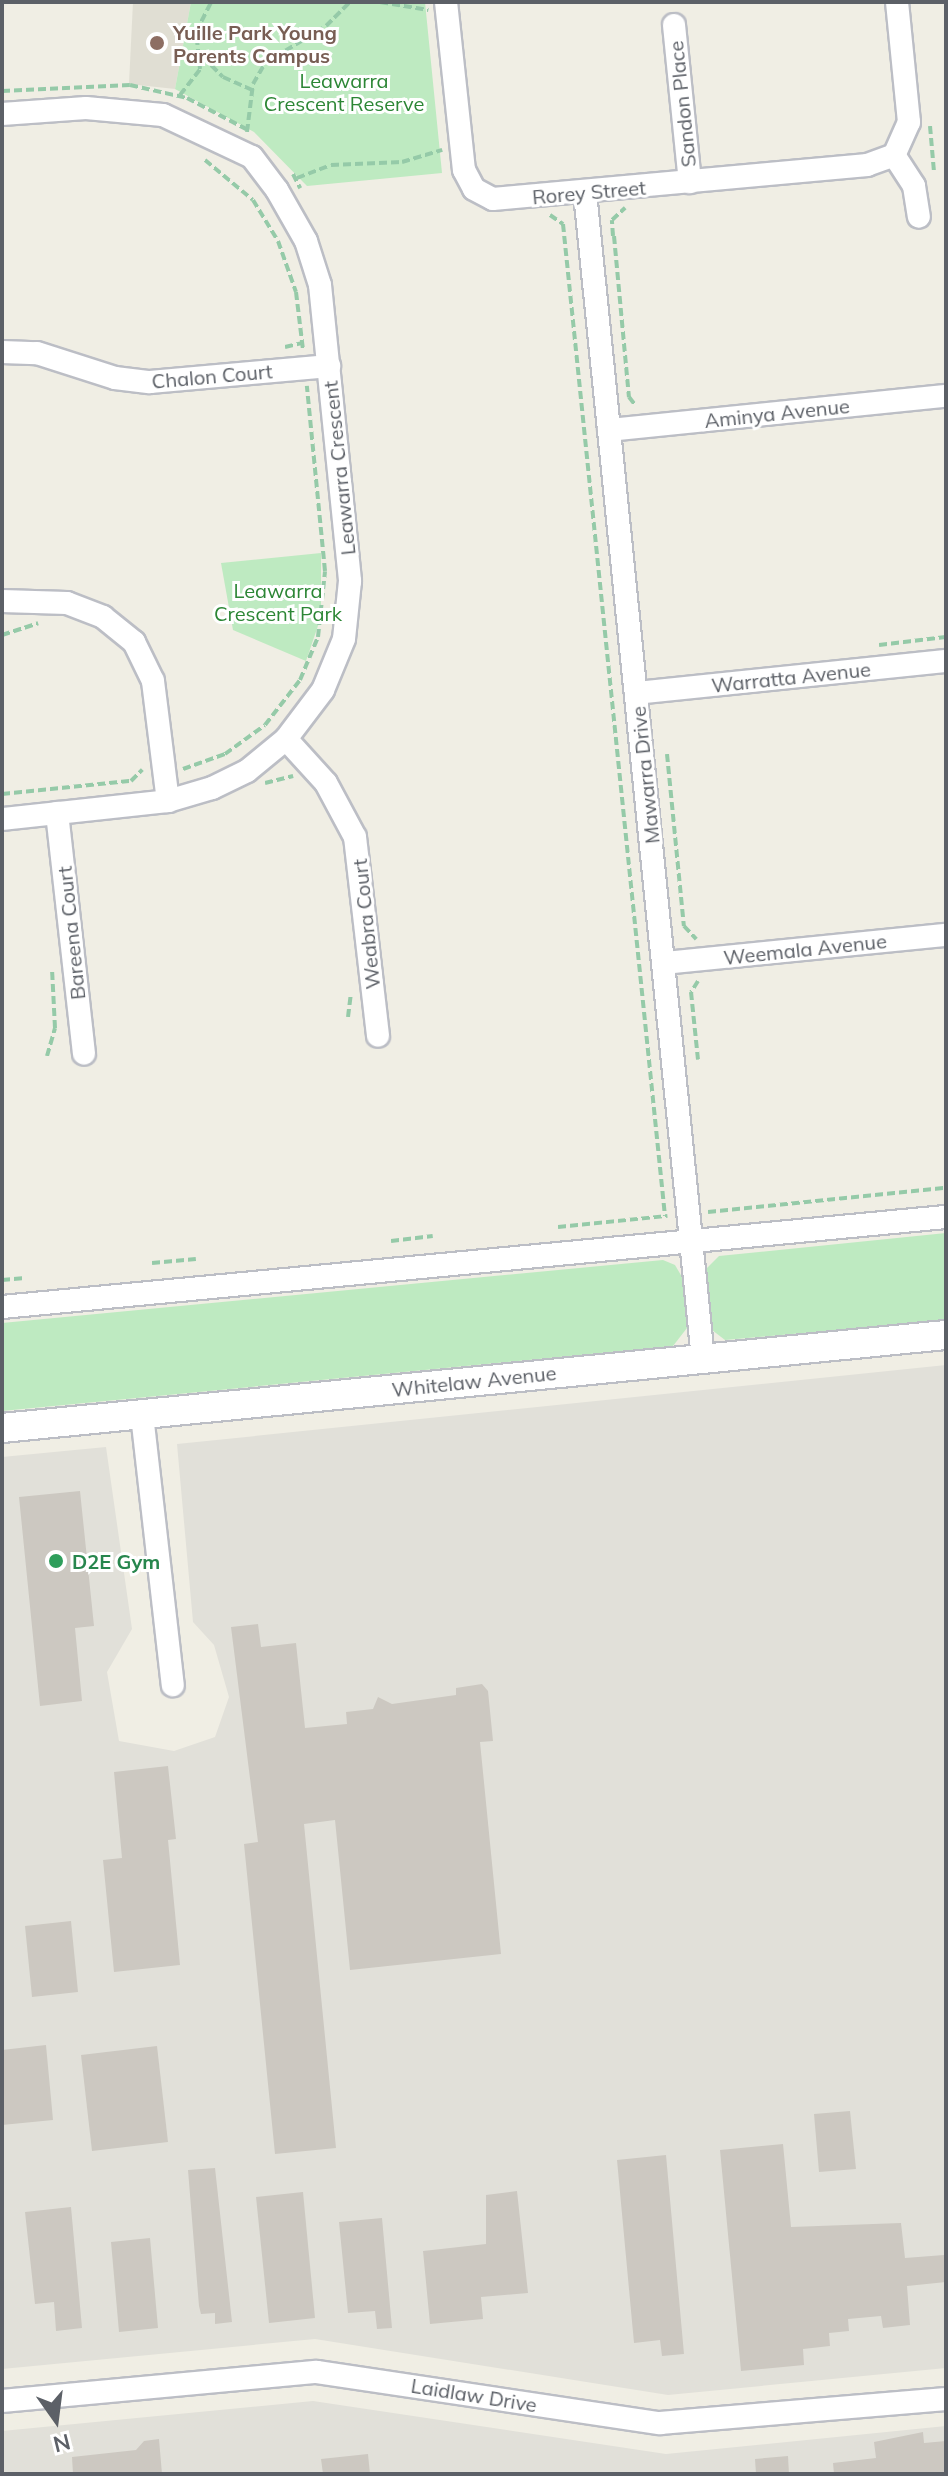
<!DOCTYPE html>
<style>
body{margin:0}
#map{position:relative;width:948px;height:2476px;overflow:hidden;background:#f0eee4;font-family:Mulish,sans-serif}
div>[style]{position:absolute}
.industrial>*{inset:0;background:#e1e0d9}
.education>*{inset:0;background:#e0ded3}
.green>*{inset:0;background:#beeac1}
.building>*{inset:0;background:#ccc8c1}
.path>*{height:4px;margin-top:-2px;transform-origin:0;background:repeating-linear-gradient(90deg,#95caa8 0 8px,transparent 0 12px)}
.roads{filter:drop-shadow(2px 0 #bcbec5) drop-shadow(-2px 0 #bcbec5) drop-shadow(0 2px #bcbec5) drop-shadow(0 -2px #bcbec5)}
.minor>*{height:22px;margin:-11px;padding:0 11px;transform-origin:11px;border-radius:11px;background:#fff}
.tertiary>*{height:28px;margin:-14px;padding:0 14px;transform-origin:14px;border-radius:14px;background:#fff}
.dots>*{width:22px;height:22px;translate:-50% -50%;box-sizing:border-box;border:4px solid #fff;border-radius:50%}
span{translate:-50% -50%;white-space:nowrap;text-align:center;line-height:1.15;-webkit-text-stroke:6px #fff;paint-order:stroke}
.education-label{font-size:20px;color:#785e54;font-weight:700}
.left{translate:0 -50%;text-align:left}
.park-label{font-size:20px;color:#2c8635}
.street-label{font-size:20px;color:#5c6067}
.leisure-label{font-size:20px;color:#27864d;font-weight:700}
.frame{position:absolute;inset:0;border:4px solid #5c6067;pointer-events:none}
.north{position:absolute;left:16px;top:2380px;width:80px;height:80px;-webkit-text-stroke:6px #fff;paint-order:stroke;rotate:166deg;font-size:22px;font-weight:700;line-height:32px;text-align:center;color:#5c6067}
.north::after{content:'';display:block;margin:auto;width:28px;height:36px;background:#5c6067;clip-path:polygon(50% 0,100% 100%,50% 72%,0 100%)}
</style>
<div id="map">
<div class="industrial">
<div style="clip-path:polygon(946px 1365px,946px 2368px,668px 2395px,315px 2339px,2px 2369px,2px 1457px,106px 1447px,132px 1629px,107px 1672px,119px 1741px,174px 1751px,215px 1737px,229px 1697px,214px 1645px,193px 1622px,177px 1444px)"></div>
<div style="clip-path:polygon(313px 2401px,666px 2454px,946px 2426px,946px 2474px,2px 2474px,2px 2431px)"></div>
</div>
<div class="education">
<div style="clip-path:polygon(133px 2px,191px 2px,175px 89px,129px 84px)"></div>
</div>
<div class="green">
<div style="clip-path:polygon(191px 2px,425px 2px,442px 173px,307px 186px,254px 132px,175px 89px)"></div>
<div style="clip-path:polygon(321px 553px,321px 617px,306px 661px,233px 630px,221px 563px)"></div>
<div style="clip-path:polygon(946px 1233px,946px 1320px,725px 1340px,712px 1330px,706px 1269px,719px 1256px)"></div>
<div style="clip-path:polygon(663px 1260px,675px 1265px,682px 1277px,687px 1328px,673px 1346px,2px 1411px,2px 1323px)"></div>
</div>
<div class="building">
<div style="clip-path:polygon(80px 1491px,94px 1626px,75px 1628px,82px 1701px,40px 1706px,19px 1497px)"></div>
<div style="clip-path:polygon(258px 1624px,261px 1647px,296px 1643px,305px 1728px,347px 1724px,346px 1712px,373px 1709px,378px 1697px,392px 1704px,456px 1695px,456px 1688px,482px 1684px,488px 1691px,493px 1741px,480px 1742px,501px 1954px,350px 1970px,335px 1820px,304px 1824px,336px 2148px,275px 2154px,244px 1844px,258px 1842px,231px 1627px)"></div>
<div style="clip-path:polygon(168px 1766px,176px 1839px,168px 1840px,180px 1965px,114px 1972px,103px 1860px,122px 1858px,114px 1772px)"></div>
<div style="clip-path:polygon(71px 1921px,78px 1992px,32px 1997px,25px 1926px)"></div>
<div style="clip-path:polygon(46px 2045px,53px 2120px,2px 2125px,2px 2050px)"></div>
<div style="clip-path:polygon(157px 2046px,168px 2142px,92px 2151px,81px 2055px)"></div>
<div style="clip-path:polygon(850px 2111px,856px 2169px,819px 2172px,814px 2114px)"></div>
<div style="clip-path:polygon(783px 2144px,791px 2227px,901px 2223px,905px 2258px,944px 2255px,946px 2282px,907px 2286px,910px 2325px,883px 2328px,881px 2316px,848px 2319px,849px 2331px,829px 2333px,830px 2346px,803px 2349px,804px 2365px,741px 2371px,720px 2150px)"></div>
<div style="clip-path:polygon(666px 2155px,684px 2354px,662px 2356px,660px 2340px,634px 2343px,617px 2160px)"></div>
<div style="clip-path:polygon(215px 2168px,232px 2322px,215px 2324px,215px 2313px,201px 2314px,199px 2306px,188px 2170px)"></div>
<div style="clip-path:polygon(517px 2191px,528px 2293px,481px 2297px,483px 2319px,430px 2324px,423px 2251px,486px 2244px,486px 2195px)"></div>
<div style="clip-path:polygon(303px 2192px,315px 2318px,269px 2323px,256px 2197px)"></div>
<div style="clip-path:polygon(71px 2207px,82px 2328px,56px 2331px,54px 2302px,35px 2304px,25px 2212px)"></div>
<div style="clip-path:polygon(382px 2218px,392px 2328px,377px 2329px,375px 2311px,348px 2313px,339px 2222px)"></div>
<div style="clip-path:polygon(150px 2238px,158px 2328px,119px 2332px,111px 2242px)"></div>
<div style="clip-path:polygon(923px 2432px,924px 2443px,946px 2441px,946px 2474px,834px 2474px,833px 2463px,876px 2458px,874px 2442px)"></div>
<div style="clip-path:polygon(159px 2439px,162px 2474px,73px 2474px,72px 2457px,136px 2450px,144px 2441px)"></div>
<div style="clip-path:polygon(368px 2454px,370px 2474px,323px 2474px,321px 2459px)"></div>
<div style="clip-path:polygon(788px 2456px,789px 2474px,756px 2474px,755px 2459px)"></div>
</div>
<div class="path">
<div style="left:380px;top:2px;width:49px;rotate:9.5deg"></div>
<div style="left:203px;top:57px;width:28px;rotate:45deg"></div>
<div style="left:223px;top:77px;width:32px;rotate:24deg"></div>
<div style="left:2px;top:91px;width:128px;rotate:-2.7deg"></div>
<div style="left:130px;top:85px;width:58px;rotate:12.8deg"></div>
<div style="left:187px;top:98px;width:67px;rotate:27.7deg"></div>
<div style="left:180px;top:95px;width:33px;rotate:-52deg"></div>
<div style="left:200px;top:69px;width:37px;rotate:-96deg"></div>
<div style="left:196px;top:32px;width:34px;rotate:-63deg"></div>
<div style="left:930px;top:126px;width:46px;rotate:85deg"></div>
<div style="left:247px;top:132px;width:48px;rotate:-82.9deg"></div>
<div style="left:253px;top:84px;width:24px;rotate:-60deg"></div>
<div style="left:265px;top:63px;width:71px;rotate:-31.2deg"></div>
<div style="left:326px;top:26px;width:34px;rotate:-45deg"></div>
<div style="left:205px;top:160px;width:62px;rotate:39.8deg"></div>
<div style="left:253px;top:200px;width:48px;rotate:58.6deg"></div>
<div style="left:278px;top:241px;width:54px;rotate:70.6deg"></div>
<div style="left:296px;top:292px;width:58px;rotate:83.1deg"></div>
<div style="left:293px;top:174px;width:16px;rotate:63deg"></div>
<div style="left:297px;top:178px;width:36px;rotate:-21deg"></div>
<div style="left:331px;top:165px;width:71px;rotate:-2.4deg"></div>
<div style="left:402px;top:162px;width:42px;rotate:-16.7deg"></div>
<div style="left:550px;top:215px;width:16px;rotate:35deg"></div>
<div style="left:563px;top:224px;width:997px;rotate:84.13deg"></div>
<div style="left:613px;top:236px;width:16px;rotate:-94deg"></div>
<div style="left:612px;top:220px;width:18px;rotate:-43deg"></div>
<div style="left:614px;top:236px;width:162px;rotate:84.7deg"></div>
<div style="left:629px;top:397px;width:11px;rotate:52deg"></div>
<div style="left:285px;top:347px;width:17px;rotate:-13deg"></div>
<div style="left:2px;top:635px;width:38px;rotate:-18deg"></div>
<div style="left:879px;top:645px;width:67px;rotate:-6.8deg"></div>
<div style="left:667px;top:754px;width:173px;rotate:84.4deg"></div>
<div style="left:684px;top:926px;width:18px;rotate:47deg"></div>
<div style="left:183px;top:769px;width:45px;rotate:-19.7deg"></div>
<div style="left:225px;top:754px;width:49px;rotate:-35.9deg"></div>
<div style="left:265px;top:725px;width:57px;rotate:-52.1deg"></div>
<div style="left:300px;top:680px;width:47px;rotate:-67.3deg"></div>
<div style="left:318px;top:637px;width:66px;rotate:-83.9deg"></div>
<div style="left:325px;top:571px;width:186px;rotate:-95.6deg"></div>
<div style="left:265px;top:783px;width:29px;rotate:-14deg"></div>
<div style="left:2px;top:794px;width:130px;rotate:-5.8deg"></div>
<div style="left:131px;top:781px;width:16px;rotate:-45deg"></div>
<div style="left:698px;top:981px;width:13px;rotate:122deg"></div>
<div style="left:691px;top:992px;width:68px;rotate:84.1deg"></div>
<div style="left:348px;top:1017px;width:23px;rotate:-83deg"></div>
<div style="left:47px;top:1056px;width:29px;rotate:-74deg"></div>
<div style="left:55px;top:1028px;width:59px;rotate:-92.9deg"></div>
<div style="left:708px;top:1212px;width:239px;rotate:-5.8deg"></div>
<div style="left:558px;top:1227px;width:110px;rotate:-5.8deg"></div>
<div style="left:391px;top:1241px;width:42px;rotate:-6.8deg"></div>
<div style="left:152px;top:1263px;width:44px;rotate:-5.2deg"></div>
<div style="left:2px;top:1280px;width:23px;rotate:-5deg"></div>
</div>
<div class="roads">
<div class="minor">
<div style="left:446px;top:2px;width:169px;rotate:83.9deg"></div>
<div style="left:464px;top:170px;width:21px;rotate:62deg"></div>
<div style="left:474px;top:189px;width:21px;rotate:28deg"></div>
<div style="left:493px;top:199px;width:376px;rotate:-5.2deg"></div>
<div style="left:867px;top:165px;width:29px;rotate:-20deg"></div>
<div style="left:897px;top:2px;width:121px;rotate:84.3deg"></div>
<div style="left:909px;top:122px;width:36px;rotate:114deg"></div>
<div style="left:894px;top:155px;width:37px;rotate:57deg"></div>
<div style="left:914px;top:186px;width:31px;rotate:81deg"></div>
<div style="left:674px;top:25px;width:158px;rotate:84.2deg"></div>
<div style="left:2px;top:114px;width:84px;rotate:-4.1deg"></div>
<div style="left:86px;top:108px;width:77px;rotate:5.2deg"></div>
<div style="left:163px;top:115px;width:98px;rotate:25.3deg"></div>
<div style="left:252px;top:157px;width:41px;rotate:52.9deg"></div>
<div style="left:277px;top:190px;width:59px;rotate:60.4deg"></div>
<div style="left:306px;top:241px;width:46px;rotate:72.3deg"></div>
<div style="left:320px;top:285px;width:298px;rotate:84.2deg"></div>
<div style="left:350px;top:581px;width:58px;rotate:95.9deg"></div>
<div style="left:344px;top:639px;width:55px;rotate:112.4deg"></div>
<div style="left:323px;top:690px;width:61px;rotate:127.1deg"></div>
<div style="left:286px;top:739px;width:50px;rotate:140.6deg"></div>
<div style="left:247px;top:771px;width:39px;rotate:154deg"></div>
<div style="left:212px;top:788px;width:46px;rotate:163.5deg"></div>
<div style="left:168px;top:801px;width:167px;rotate:173.8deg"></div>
<div style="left:585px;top:193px;width:1171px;rotate:84.22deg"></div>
<div style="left:2px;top:352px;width:35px;rotate:2deg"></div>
<div style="left:37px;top:353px;width:82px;rotate:17.8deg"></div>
<div style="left:115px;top:378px;width:35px;rotate:7deg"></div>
<div style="left:150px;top:382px;width:180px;rotate:-5.1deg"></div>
<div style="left:609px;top:430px;width:339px;rotate:-5.8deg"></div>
<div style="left:2px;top:601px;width:65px;rotate:1.8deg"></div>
<div style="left:67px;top:603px;width:39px;rotate:21deg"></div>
<div style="left:103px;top:617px;width:40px;rotate:39deg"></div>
<div style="left:134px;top:642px;width:43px;rotate:64deg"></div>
<div style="left:153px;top:681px;width:121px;rotate:82.9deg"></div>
<div style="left:636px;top:693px;width:312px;rotate:-5.9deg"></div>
<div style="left:286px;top:739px;width:59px;rotate:47.7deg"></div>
<div style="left:326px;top:783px;width:61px;rotate:61.8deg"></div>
<div style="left:355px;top:837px;width:200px;rotate:83.4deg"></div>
<div style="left:57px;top:813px;width:242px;rotate:83.6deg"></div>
<div style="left:664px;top:963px;width:283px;rotate:-5.7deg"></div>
<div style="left:2px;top:1307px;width:948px;rotate:-5.45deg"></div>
<div style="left:142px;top:1415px;width:272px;rotate:83.5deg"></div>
<div style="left:2px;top:2401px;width:316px;rotate:-5.3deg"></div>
<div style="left:317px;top:2372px;width:347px;rotate:8.5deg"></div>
<div style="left:660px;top:2423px;width:287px;rotate:-4.8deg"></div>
</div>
<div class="tertiary">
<div style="left:2px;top:1428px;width:949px;rotate:-5.63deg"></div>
</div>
</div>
<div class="dots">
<div style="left:157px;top:43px;background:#8d6e63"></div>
<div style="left:56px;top:1561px;background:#2e9e5b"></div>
</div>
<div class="education-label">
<span class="left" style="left:173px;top:44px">Yuille Park Young<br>Parents Campus</span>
</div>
<div class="park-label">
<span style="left:344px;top:92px">Leawarra<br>Crescent Reserve</span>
<span style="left:278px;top:602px">Leawarra<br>Crescent Park</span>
</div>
<div class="street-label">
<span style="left:682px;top:104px;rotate:-96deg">Sandon Place</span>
<span style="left:589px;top:192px;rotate:-5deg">Rorey Street</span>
<span style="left:212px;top:376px;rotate:-5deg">Chalon Court</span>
<span style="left:777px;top:413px;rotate:-6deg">Aminya Avenue</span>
<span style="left:339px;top:468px;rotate:-96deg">Leawarra Crescent</span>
<span style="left:791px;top:677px;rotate:-6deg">Warratta Avenue</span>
<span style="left:645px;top:775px;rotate:-96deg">Mawarra Drive</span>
<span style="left:366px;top:924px;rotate:-96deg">Weabra Court</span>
<span style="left:71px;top:933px;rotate:-96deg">Bareena Court</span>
<span style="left:805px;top:949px;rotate:-6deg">Weemala Avenue</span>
<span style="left:474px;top:1381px;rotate:-6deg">Whitelaw Avenue</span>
<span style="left:474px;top:2395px;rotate:9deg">Laidlaw Drive</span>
</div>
<div class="leisure-label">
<span class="left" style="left:72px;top:1561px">D2E Gym</span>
</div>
<div class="frame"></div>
<div class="north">N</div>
</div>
